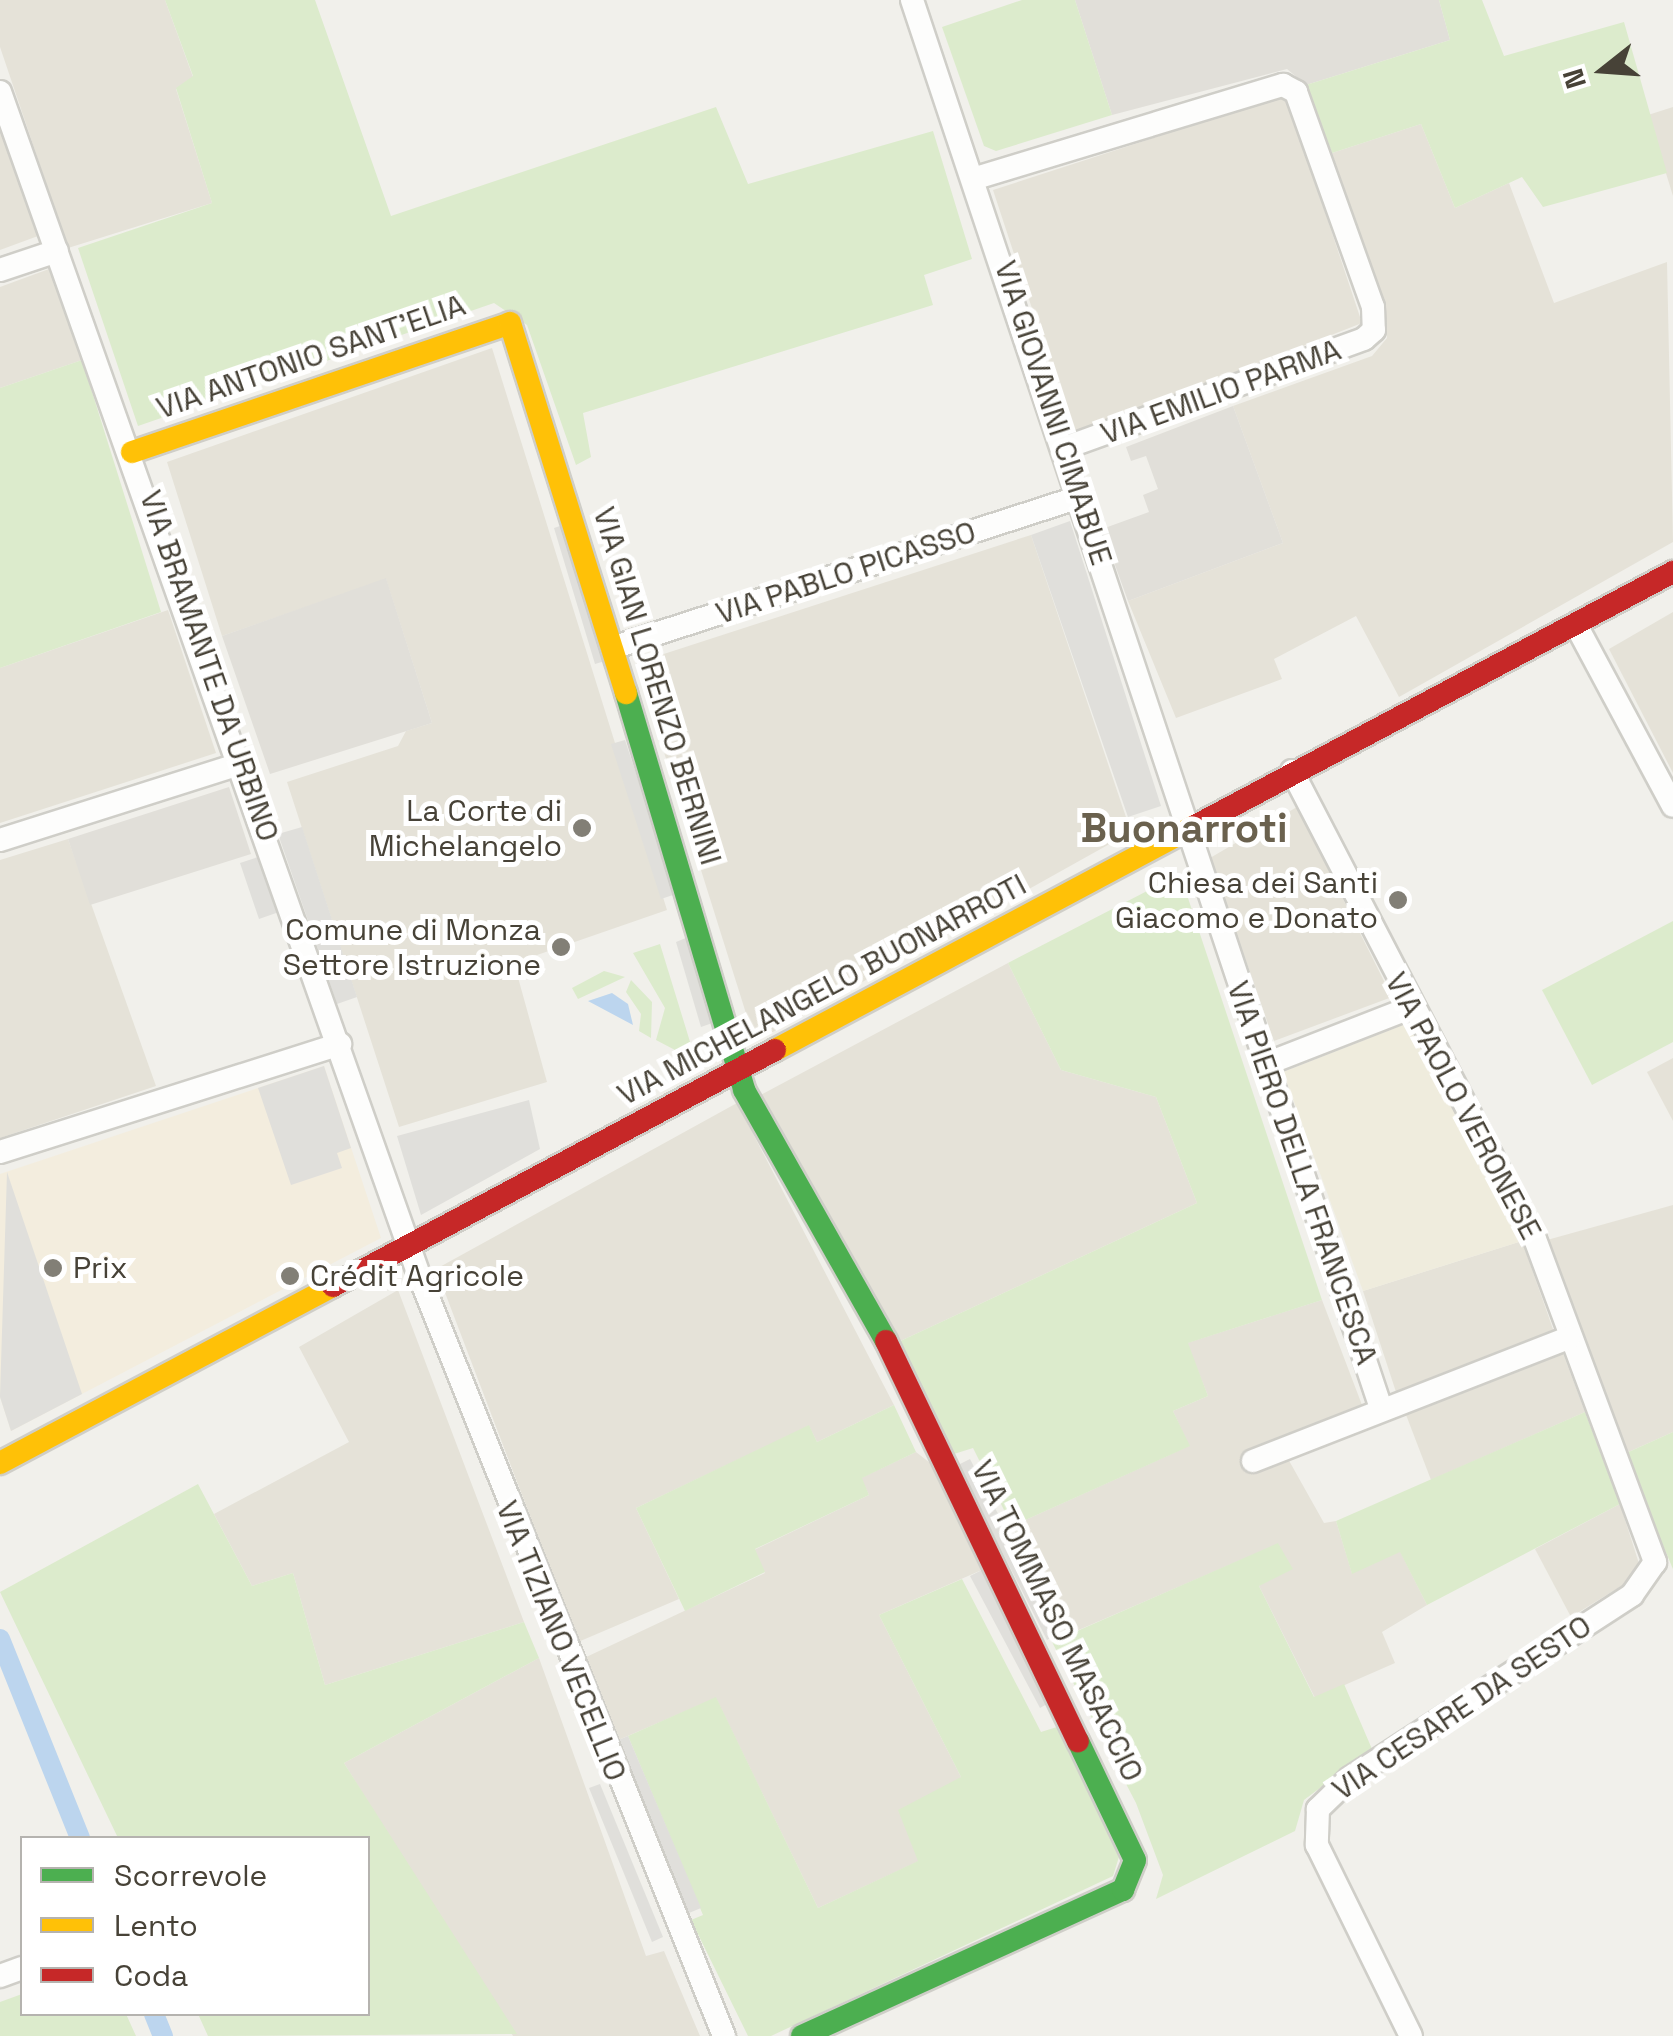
<!DOCTYPE html>
<meta charset="utf-8">
<style>
body{margin:0}
#map{position:relative;width:1673px;height:2036px;overflow:hidden;background:#f1f0eb;font-family:"Space Grotesk",sans-serif}
div>[style]{position:absolute}
.residential>*{inset:0;background:#e5e2d8}
.commercial>*{inset:0;background:#f3edde}
.industrial>*{inset:0;background:#e1dfd9}
.education>*{inset:0;background:#efecdd}
.green>*{inset:0;background:#dcebcc}
.parking>*{inset:0;background:#e0dfdb}
.water>*{inset:0;background:#bcd5ee}
.canal>*{height:20px;margin:-10px;padding:0 10px;transform-origin:10px;border-radius:10px;background:#bcd5ee}
.roads{filter:drop-shadow(2px 0 #cfcec8) drop-shadow(-2px 0 #cfcec8) drop-shadow(0 2px #cfcec8) drop-shadow(0 -2px #cfcec8)}
.street>*{height:22px;margin:-11px;padding:0 11px;transform-origin:11px;border-radius:11px;background:#fdfdfc}
.fast>*{height:22px;margin:-11px;padding:0 11px;transform-origin:11px;border-radius:11px;background:#4caf50}
.slow>*{height:22px;margin:-11px;padding:0 11px;transform-origin:11px;border-radius:11px;background:#ffc107}
.jam>*{height:22px;margin:-11px;padding:0 11px;transform-origin:11px;border-radius:11px;background:#c62828}
.dots>*{width:28px;height:28px;translate:-50% -50%;box-sizing:border-box;border:5px solid #fff;border-radius:50%}
span{translate:-50% -50%;white-space:nowrap;text-align:center;line-height:1.15;-webkit-text-stroke:10px #fff;paint-order:stroke}
.street-label{font-size:30px;color:#474237}
.poi-label{font-size:30px;color:#474237}
.right{translate:-100% -50%;text-align:right}
.left{translate:0 -50%;text-align:left}
.district-label{font-size:40px;color:#6a614e;font-weight:700}
.legend{position:absolute;left:20px;top:1836px;width:350px;height:180px;box-sizing:border-box;background:#fff;border:2px solid #b5b3af;margin:0;padding:12px 18px;list-style:none;font-size:30px;color:#474237}
.legend li{display:flex;align-items:center;gap:20px;height:50px}
.legend b{width:50px;border:2px solid #b5b3af}
.north{position:absolute;left:1553px;top:20px;width:100px;height:100px;-webkit-text-stroke:8px #fff;paint-order:stroke;rotate:253deg;font-size:28px;font-weight:700;line-height:40px;text-align:center;color:#474237}
.north::after{content:'';display:block;margin:auto;width:35px;height:45px;background:#474237;clip-path:polygon(50% 0,100% 100%,50% 72%,0 100%)}
</style>
<div id="map">
<div class="residential">
<div style="clip-path:polygon(0 0,165px 0,193px 77px,176px 89px,212px 203px,68px 248px,0 47px)"></div>
<div style="clip-path:polygon(1286px 95px,1362px 323px,1074px 436px,993px 190px)"></div>
<div style="clip-path:polygon(1673px 107px,1673px 196px,1648px 115px)"></div>
<div style="clip-path:polygon(0 121px,38px 236px,0 250px)"></div>
<div style="clip-path:polygon(1421px 124px,1455px 208px,1509px 183px,1554px 303px,1667px 262px,1673px 542px,1399px 697px,1356px 616px,1274px 659px,1282px 679px,1176px 718px,1128px 601px,1283px 543px,1233px 406px,1372px 356px,1387px 338px,1383px 299px,1332px 153px)"></div>
<div style="clip-path:polygon(49px 269px,82px 360px,0 388px,0 287px)"></div>
<div style="clip-path:polygon(492px 348px,667px 910px,514px 963px,547px 1082px,399px 1127px,287px 782px,398px 746px,406px 731px,432px 723px,386px 579px,222px 636px,167px 462px)"></div>
<div style="clip-path:polygon(1031px 535px,1131px 832px,755px 1042px,636px 663px)"></div>
<div style="clip-path:polygon(168px 610px,216px 753px,0 823px,0 668px)"></div>
<div style="clip-path:polygon(1673px 612px,1673px 773px,1609px 649px)"></div>
<div style="clip-path:polygon(1297px 807px,1392px 997px,1274px 1041px,1210px 858px)"></div>
<div style="clip-path:polygon(68px 839px,156px 1086px,0 1138px,0 860px)"></div>
<div style="clip-path:polygon(1008px 963px,1061px 1070px,1156px 1097px,1197px 1203px,896px 1343px,757px 1097px)"></div>
<div style="clip-path:polygon(1673px 1058px,1673px 1121px,1647px 1072px)"></div>
<div style="clip-path:polygon(737px 1103px,894px 1405px,817px 1442px,809px 1426px,636px 1508px,679px 1599px,578px 1642px,436px 1269px)"></div>
<div style="clip-path:polygon(1673px 1205px,1673px 1432px,1624px 1454px,1547px 1240px)"></div>
<div style="clip-path:polygon(1522px 1241px,1554px 1332px,1396px 1392px,1363px 1291px)"></div>
<div style="clip-path:polygon(398px 1290px,524px 1622px,325px 1685px,293px 1573px,252px 1586px,214px 1514px,349px 1442px,299px 1347px)"></div>
<div style="clip-path:polygon(1322px 1300px,1362px 1405px,1278px 1441px,1324px 1523px,1336px 1521px,1352px 1573px,1400px 1551px,1427px 1605px,1382px 1632px,1395px 1663px,1315px 1698px,1259px 1586px,1278px 1544px,1067px 1635px,1012px 1526px,1189px 1446px,1173px 1411px,1208px 1396px,1187px 1343px)"></div>
<div style="clip-path:polygon(1561px 1348px,1585px 1412px,1431px 1480px,1403px 1407px)"></div>
<div style="clip-path:polygon(916px 1452px,934px 1466px,984px 1569px,879px 1615px,961px 1777px,919px 1861px,818px 1908px,716px 1698px,616px 1741px,582px 1659px,765px 1573px,754px 1550px,869px 1495px,861px 1478px)"></div>
<div style="clip-path:polygon(1620px 1504px,1642px 1573px,1571px 1617px,1535px 1549px)"></div>
<div style="clip-path:polygon(539px 1658px,646px 1956px,664px 1951px,700px 2036px,513px 2036px,344px 1763px)"></div>
</div>
<div class="commercial">
<div style="clip-path:polygon(324px 1066px,381px 1238px,11px 1431px,0 1397px,0 1174px)"></div>
</div>
<div class="industrial">
<div style="clip-path:polygon(1075px 0,1439px 0,1450px 40px,1306px 85px,1287px 69px,1112px 115px)"></div>
<div style="clip-path:polygon(1233px 406px,1283px 543px,1128px 601px,1102px 529px,1149px 512px,1143px 495px,1158px 489px,1146px 456px,1131px 461px,1126px 447px)"></div>
<div style="clip-path:polygon(386px 578px,432px 723px,270px 774px,222px 636px)"></div>
<div style="clip-path:polygon(229px 787px,251px 854px,90px 905px,68px 839px)"></div>
</div>
<div class="education">
<div style="clip-path:polygon(1408px 1023px,1522px 1241px,1363px 1291px,1283px 1072px)"></div>
</div>
<div class="green">
<div style="clip-path:polygon(165px 0,315px 0,391px 216px,716px 107px,748px 184px,933px 131px,972px 259px,924px 275px,933px 305px,583px 413px,591px 457px,576px 465px,527px 325px,494px 303px,138px 426px,78px 248px,212px 203px,176px 88px,193px 76px)"></div>
<div style="clip-path:polygon(1022px 0,1075px 0,1112px 115px,996px 151px,984px 146px,942px 27px)"></div>
<div style="clip-path:polygon(1439px 0,1482px 0,1504px 56px,1624px 22px,1667px 173px,1543px 207px,1522px 177px,1455px 208px,1421px 124px,1332px 153px,1306px 85px,1450px 40px)"></div>
<div style="clip-path:polygon(82px 360px,161px 612px,0 668px,0 388px)"></div>
<div style="clip-path:polygon(1180px 874px,1322px 1300px,1188px 1343px,1208px 1396px,1173px 1411px,1190px 1446px,1012px 1526px,973px 1448px,954px 1454px,896px 1343px,1197px 1203px,1156px 1097px,1061px 1070px,1008px 963px)"></div>
<div style="clip-path:polygon(1673px 921px,1673px 1042px,1592px 1085px,1542px 990px)"></div>
<div style="clip-path:polygon(660px 944px,691px 1045px,675px 1050px,656px 1040px,665px 1008px,633px 953px)"></div>
<div style="clip-path:polygon(604px 971px,625px 977px,578px 999px,572px 988px)"></div>
<div style="clip-path:polygon(631px 980px,652px 1002px,651px 1038px,639px 1031px,641px 1014px,626px 992px)"></div>
<div style="clip-path:polygon(894px 1405px,916px 1452px,862px 1478px,869px 1495px,755px 1549px,765px 1572px,685px 1611px,636px 1508px,809px 1425px,817px 1442px)"></div>
<div style="clip-path:polygon(1585px 1412px,1620px 1504px,1427px 1605px,1400px 1552px,1352px 1574px,1336px 1521px)"></div>
<div style="clip-path:polygon(1673px 1432px,1673px 1569px,1624px 1454px)"></div>
<div style="clip-path:polygon(198px 1484px,252px 1586px,293px 1573px,325px 1685px,524px 1622px,539px 1658px,344px 1763px,517px 2034px,208px 2036px,198px 2014px,368px 2014px,368px 1838px,118px 1838px,0 1592px)"></div>
<div style="clip-path:polygon(1278px 1543px,1293px 1569px,1259px 1586px,1314px 1697px,1344px 1684px,1372px 1749px,1304px 1800px,1295px 1831px,1156px 1899px,1163px 1875px,1136px 1803px,1052px 1642px)"></div>
<div style="clip-path:polygon(962px 1579px,1041px 1732px,1060px 1726px,1119px 1857px,1113px 1876px,771px 2036px,748px 2036px,691px 1920px,703px 1915px,628px 1736px,716px 1697px,818px 1908px,918px 1861px,898px 1810px,961px 1777px,879px 1615px)"></div>
<div style="clip-path:polygon(22px 1994px,22px 2014px,126px 2014px,136px 2036px,0 2036px,0 2002px)"></div>
</div>
<div class="parking">
<div style="clip-path:polygon(1070px 521px,1161px 806px,1128px 817px,1031px 535px)"></div>
<div style="clip-path:polygon(563px 525px,605px 661px,595px 664px,554px 528px)"></div>
<div style="clip-path:polygon(625px 740px,676px 894px,661px 899px,611px 744px)"></div>
<div style="clip-path:polygon(302px 827px,357px 997px,337px 1004px,278px 834px)"></div>
<div style="clip-path:polygon(261px 856px,279px 912px,259px 919px,240px 863px)"></div>
<div style="clip-path:polygon(693px 935px,718px 1021px,701px 1027px,676px 942px)"></div>
<div style="clip-path:polygon(324px 1066px,351px 1148px,337px 1153px,342px 1168px,291px 1185px,258px 1088px)"></div>
<div style="clip-path:polygon(529px 1100px,540px 1149px,421px 1215px,397px 1136px)"></div>
<div style="clip-path:polygon(7px 1172px,82px 1394px,11px 1431px,0 1397px)"></div>
<div style="clip-path:polygon(970px 1459px,1059px 1633px,1047px 1640px,958px 1465px)"></div>
<div style="clip-path:polygon(984px 1569px,1054px 1700px,1040px 1708px,970px 1576px)"></div>
<div style="clip-path:polygon(628px 1736px,701px 1908px,689px 1913px,616px 1741px)"></div>
<div style="clip-path:polygon(600px 1784px,663px 1937px,652px 1942px,589px 1788px)"></div>
</div>
<div class="water">
<div style="clip-path:polygon(612px 993px,628px 1004px,633px 1025px,588px 1001px)"></div>
</div>
<div class="canal">
<div style="left:0;top:1639px;width:214px;rotate:68.1deg"></div>
<div style="left:154px;top:2014px;width:24px;rotate:68deg"></div>
</div>
<div class="roads">
<div class="street">
<div style="left:912px;top:0;width:1481px;rotate:71.58deg"></div>
<div style="left:0;top:92px;width:1255px;rotate:70.5deg"></div>
<div style="left:419px;top:1275px;width:820px;rotate:68.16deg"></div>
<div style="left:976px;top:178px;width:321px;rotate:-16.9deg"></div>
<div style="left:1283px;top:85px;width:15px;rotate:28deg"></div>
<div style="left:1296px;top:92px;width:228px;rotate:70.3deg"></div>
<div style="left:1373px;top:307px;width:23px;rotate:88deg"></div>
<div style="left:1374px;top:330px;width:13px;rotate:138deg"></div>
<div style="left:1364px;top:339px;width:318px;rotate:160deg"></div>
<div style="left:0;top:270px;width:60px;rotate:-18.4deg"></div>
<div style="left:1576px;top:625px;width:205px;rotate:61.8deg"></div>
<div style="left:612px;top:648px;width:492px;rotate:-17.9deg"></div>
<div style="left:1292px;top:771px;width:527px;rotate:62.56deg"></div>
<div style="left:1535px;top:1239px;width:345px;rotate:69.6deg"></div>
<div style="left:1655px;top:1562px;width:40px;rotate:124.9deg"></div>
<div style="left:1632px;top:1595px;width:336px;rotate:147deg"></div>
<div style="left:1350px;top:1778px;width:45px;rotate:135.9deg"></div>
<div style="left:1318px;top:1809px;width:36px;rotate:92deg"></div>
<div style="left:1317px;top:1845px;width:213px;rotate:63.8deg"></div>
<div style="left:0;top:840px;width:255px;rotate:-17.6deg"></div>
<div style="left:1266px;top:1064px;width:155px;rotate:-21.3deg"></div>
<div style="left:0;top:1152px;width:357px;rotate:-17.6deg"></div>
<div style="left:1253px;top:1461px;width:339px;rotate:-21.3deg"></div>
<div style="left:0;top:1976px;width:23px;rotate:-20deg"></div>
</div>
<div class="fast">
<div style="left:626px;top:693px;width:414px;rotate:73.4deg"></div>
<div style="left:744px;top:1090px;width:288px;rotate:60.5deg"></div>
<div style="left:802px;top:2036px;width:353px;rotate:-24.5deg"></div>
<div style="left:1123px;top:1890px;width:32px;rotate:-68deg"></div>
<div style="left:1135px;top:1860px;width:132px;rotate:-115.6deg"></div>
</div>
<div class="slow">
<div style="left:132px;top:452px;width:399px;rotate:-18.8deg"></div>
<div style="left:510px;top:323px;width:388px;rotate:72.6deg"></div>
<div style="left:775px;top:1050px;width:474px;rotate:-28.1deg"></div>
<div style="left:0;top:1463px;width:377px;rotate:-28deg"></div>
</div>
<div class="jam">
<div style="left:1193px;top:827px;width:544px;rotate:-27.98deg"></div>
<div style="left:333px;top:1286px;width:501px;rotate:-28.1deg"></div>
<div style="left:886px;top:1341px;width:444px;rotate:64.4deg"></div>
</div>
</div>
<div class="dots">
<div style="left:582px;top:828px;background:#827f76"></div>
<div style="left:1398px;top:900px;background:#827f76"></div>
<div style="left:561px;top:947px;background:#827f76"></div>
<div style="left:53px;top:1268px;background:#827f76"></div>
<div style="left:290px;top:1276px;background:#827f76"></div>
</div>
<div class="street-label">
<span style="left:311px;top:357px;rotate:-19deg">VIA ANTONIO SANT'ELIA</span>
<span style="left:1221px;top:392px;rotate:-20deg">VIA EMILIO PARMA</span>
<span style="left:1053px;top:413px;rotate:72deg">VIA GIOVANNI CIMABUE</span>
<span style="left:846px;top:573px;rotate:-18deg">VIA PABLO PICASSO</span>
<span style="left:209px;top:666px;rotate:71deg">VIA BRAMANTE DA URBINO</span>
<span style="left:657px;top:686px;rotate:73deg">VIA GIAN LORENZO BERNINI</span>
<span style="left:822px;top:990px;rotate:-28deg">VIA MICHELANGELO BUONARROTI</span>
<span style="left:1463px;top:1106px;rotate:62deg">VIA PAOLO VERONESE</span>
<span style="left:1302px;top:1173px;rotate:71deg">VIA PIERO DELLA FRANCESCA</span>
<span style="left:1057px;top:1621px;rotate:64deg">VIA TOMMASO MASACCIO</span>
<span style="left:561px;top:1641px;rotate:68deg">VIA TIZIANO VECELLIO</span>
<span style="left:1462px;top:1708px;rotate:-34deg">VIA CESARE DA SESTO</span>
</div>
<div class="poi-label">
<span class="right" style="left:562px;top:828px">La Corte di<br>Michelangelo</span>
<span class="right" style="left:1378px;top:900px">Chiesa dei Santi<br>Giacomo e Donato</span>
<span class="right" style="left:541px;top:947px">Comune di Monza<br>Settore Istruzione</span>
<span class="left" style="left:73px;top:1268px">Prix</span>
<span class="left" style="left:310px;top:1276px">Crédit Agricole</span>
</div>
<div class="district-label">
<span style="left:1184px;top:829px">Buonarroti</span>
</div>
<ul class="legend">
<li><b style="height:12px;background:#4caf50"></b>Scorrevole</li>
<li><b style="height:12px;background:#ffc107"></b>Lento</li>
<li><b style="height:12px;background:#c62828"></b>Coda</li>
</ul>
<div class="north">N</div>
</div>
